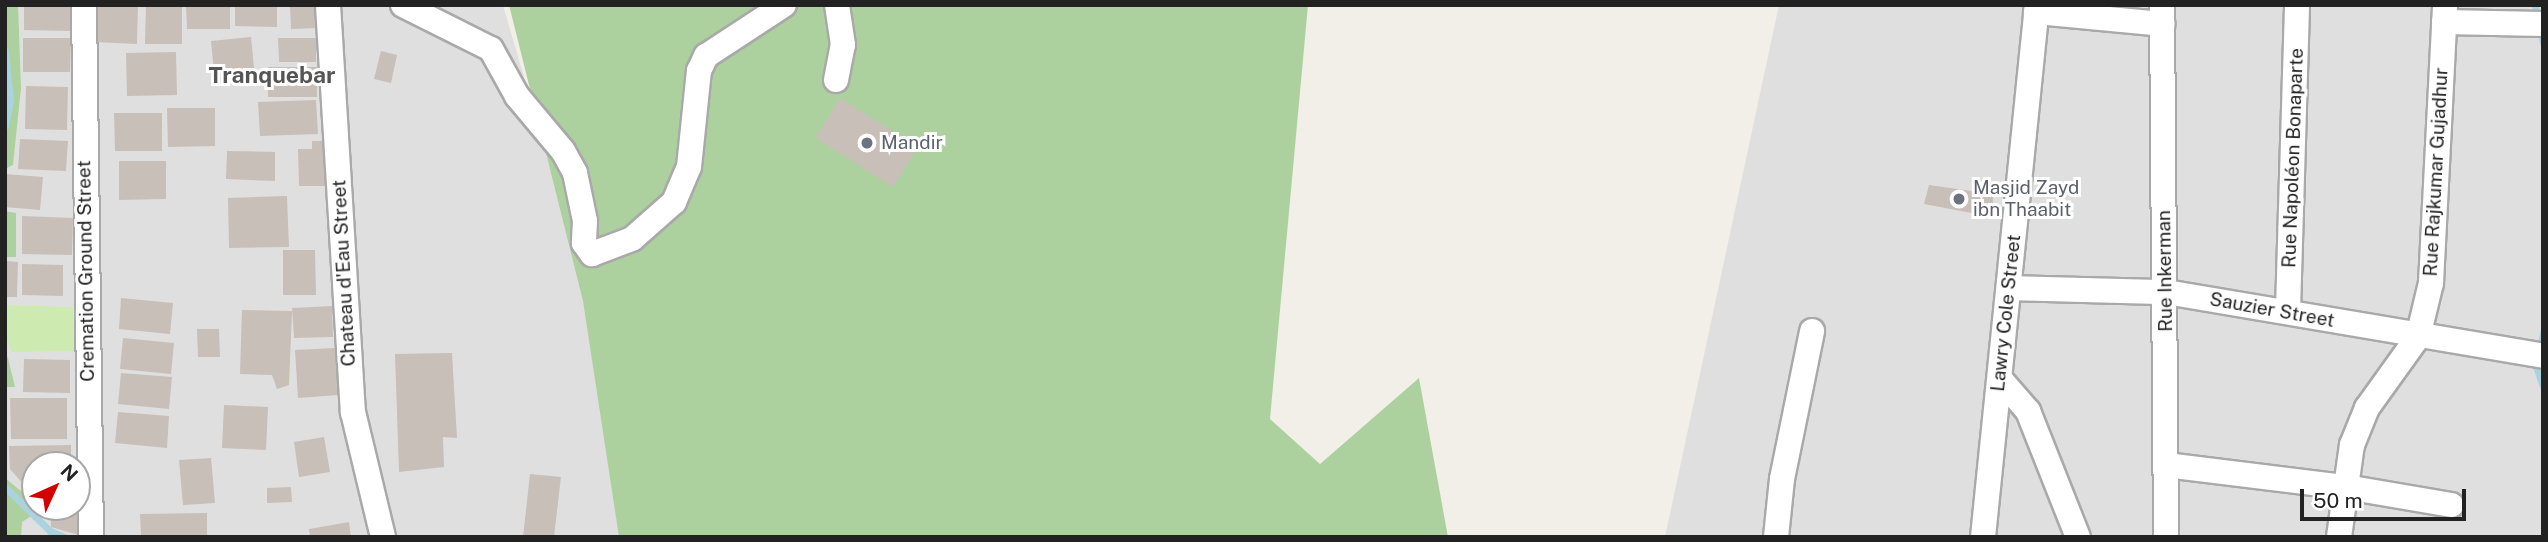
<!DOCTYPE html>
<meta charset="utf-8">
<style>
body{margin:0}
#map{position:relative;width:2548px;height:542px;overflow:hidden;background:#f2efe9;font-family:"Public Sans",sans-serif}
div>[style]{position:absolute}
.residential>*{inset:0;background:#e0dfdf}
.grass>*{inset:0;background:#cdebb0}
.forest>*{inset:0;background:#add19e}
.stream>*{height:7px;margin:-3.5px;padding:0 3.5px;transform-origin:3.5px;border-radius:3.5px;background:#aad3df}
.building>*{inset:0;background:#c7bfb8}
.roads{filter:drop-shadow(2px 0 #a9a9a9) drop-shadow(-2px 0 #a9a9a9) drop-shadow(0 2px #a9a9a9) drop-shadow(0 -2px #a9a9a9)}
.street>*{height:24px;margin:-12px;padding:0 12px;transform-origin:12px;border-radius:12px;background:#fff}
.dots>*{width:19px;height:19px;translate:-50% -50%;box-sizing:border-box;border:4px solid #fff;border-radius:50%}
span{translate:-50% -50%;white-space:nowrap;text-align:center;line-height:1.15;-webkit-text-stroke:6px #fff;paint-order:stroke}
.worship-label{font-size:19px;color:#5b616d}
.left{translate:0 -50%;text-align:left}
.street-label{font-size:19px;color:#222}
.quarter-label{font-size:23px;color:#555;font-weight:700}
.frame{position:absolute;inset:0;border:7px solid #222;pointer-events:none}
.north{position:absolute;left:21px;top:451px;width:70px;height:70px;box-sizing:border-box;background:#fff;border:2px solid #a7a7a7;border-radius:50%;rotate:45deg;font-size:19px;font-weight:700;line-height:28px;text-align:center;color:#222}
.north::after{content:'';display:block;margin:auto;width:24px;height:32px;background:#d40000;clip-path:polygon(50% 0,100% 100%,50% 72%,0 100%)}
.scale{position:absolute;left:2300px;top:489px;width:166px;height:32px;box-sizing:border-box;border:4px solid #222;border-top:0;padding-left:9px;font-size:21px;line-height:24px;white-space:nowrap;color:#222;-webkit-text-stroke:5px #fff;paint-order:stroke}
</style>
<div id="map">
<div class="residential">
<div style="clip-path:polygon(evenodd,5px 5px,503px 5px,637px 465px,636px 537px,5px 537px,5px 5px,35px 465px,77px 465px,77px 507px,35px 507px,35px 465px)"></div>
<div style="clip-path:polygon(1779px 5px,2543px 5px,2543px 537px,1665px 537px)"></div>
</div>
<div class="grass">
<div style="clip-path:polygon(5px 305px,73px 307px,74px 351px,12px 352px,5px 336px)"></div>
</div>
<div class="forest">
<div style="clip-path:polygon(5px 5px,18px 5px,21px 88px,13px 165px,5px 169px)"></div>
<div style="clip-path:polygon(509px 5px,1308px 5px,1270px 419px,1320px 464px,1419px 378px,1448px 537px,619px 537px,583px 301px)"></div>
<div style="clip-path:polygon(5px 211px,16px 213px,16px 257px,5px 257px)"></div>
<div style="clip-path:polygon(5px 352px,8px 358px,15px 387px,5px 387px)"></div>
<div style="clip-path:polygon(5px 478px,21px 491px,35px 491px,35px 507px,46px 507px,22px 522px,21px 537px,5px 537px)"></div>
</div>
<div class="stream">
<div style="left:2535px;top:5px;width:38px;rotate:78deg"></div>
<div style="left:5px;top:51px;width:49px;rotate:84.2deg"></div>
<div style="left:10px;top:100px;width:26px;rotate:101deg"></div>
<div style="left:2543px;top:333px;width:34px;rotate:102deg"></div>
<div style="left:2536px;top:366px;width:21px;rotate:71deg"></div>
<div style="left:5px;top:487px;width:63px;rotate:44.4deg"></div>
<div style="left:50px;top:531px;width:15px;rotate:23deg"></div>
</div>
<div class="building">
<div style="clip-path:polygon(24px 5px,73px 5px,72px 31px,24px 30px)"></div>
<div style="clip-path:polygon(95px 5px,138px 5px,137px 44px,94px 42px)"></div>
<div style="clip-path:polygon(146px 5px,182px 5px,182px 44px,145px 44px)"></div>
<div style="clip-path:polygon(186px 5px,230px 5px,230px 29px,187px 29px)"></div>
<div style="clip-path:polygon(235px 5px,277px 5px,277px 27px,235px 26px)"></div>
<div style="clip-path:polygon(290px 5px,319px 5px,320px 28px,291px 29px)"></div>
<div style="clip-path:polygon(251px 37px,255px 78px,215px 82px,211px 41px)"></div>
<div style="clip-path:polygon(23px 38px,71px 38px,70px 72px,23px 72px)"></div>
<div style="clip-path:polygon(278px 38px,316px 38px,316px 62px,279px 62px)"></div>
<div style="clip-path:polygon(381px 51px,397px 55px,391px 83px,374px 79px)"></div>
<div style="clip-path:polygon(176px 52px,177px 95px,127px 96px,126px 53px)"></div>
<div style="clip-path:polygon(268px 67px,317px 67px,317px 97px,268px 97px)"></div>
<div style="clip-path:polygon(26px 86px,68px 87px,67px 130px,25px 129px)"></div>
<div style="clip-path:polygon(840px 98px,918px 147px,893px 187px,816px 138px)"></div>
<div style="clip-path:polygon(316px 100px,318px 134px,260px 136px,258px 102px)"></div>
<div style="clip-path:polygon(167px 108px,215px 108px,215px 146px,168px 147px)"></div>
<div style="clip-path:polygon(114px 113px,162px 113px,162px 151px,115px 151px)"></div>
<div style="clip-path:polygon(20px 139px,68px 141px,66px 171px,18px 169px)"></div>
<div style="clip-path:polygon(312px 141px,326px 141px,327px 186px,299px 186px,298px 149px,312px 149px)"></div>
<div style="clip-path:polygon(227px 151px,275px 152px,275px 181px,226px 179px)"></div>
<div style="clip-path:polygon(119px 161px,166px 161px,166px 199px,119px 200px)"></div>
<div style="clip-path:polygon(5px 174px,43px 177px,40px 210px,5px 207px)"></div>
<div style="clip-path:polygon(1929px 185px,1993px 194px,1993px 217px,1924px 204px)"></div>
<div style="clip-path:polygon(287px 196px,289px 247px,229px 248px,228px 198px)"></div>
<div style="clip-path:polygon(22px 216px,73px 218px,72px 255px,22px 254px)"></div>
<div style="clip-path:polygon(283px 250px,315px 250px,316px 295px,283px 295px)"></div>
<div style="clip-path:polygon(5px 261px,18px 262px,17px 297px,5px 297px)"></div>
<div style="clip-path:polygon(22px 264px,63px 265px,63px 296px,22px 295px)"></div>
<div style="clip-path:polygon(121px 298px,173px 303px,170px 334px,119px 329px)"></div>
<div style="clip-path:polygon(332px 306px,333px 337px,294px 338px,292px 308px)"></div>
<div style="clip-path:polygon(242px 310px,292px 311px,289px 385px,277px 389px,272px 375px,240px 374px)"></div>
<div style="clip-path:polygon(197px 329px,219px 329px,220px 357px,198px 357px)"></div>
<div style="clip-path:polygon(123px 338px,174px 343px,171px 374px,120px 369px)"></div>
<div style="clip-path:polygon(335px 348px,338px 395px,298px 398px,295px 350px)"></div>
<div style="clip-path:polygon(452px 353px,457px 438px,443px 437px,444px 467px,399px 472px,395px 354px)"></div>
<div style="clip-path:polygon(24px 359px,70px 360px,70px 393px,23px 392px)"></div>
<div style="clip-path:polygon(121px 373px,172px 377px,169px 409px,118px 404px)"></div>
<div style="clip-path:polygon(10px 398px,67px 398px,67px 439px,11px 439px)"></div>
<div style="clip-path:polygon(224px 405px,268px 407px,266px 450px,222px 448px)"></div>
<div style="clip-path:polygon(118px 412px,169px 416px,167px 448px,115px 443px)"></div>
<div style="clip-path:polygon(324px 437px,330px 472px,299px 477px,294px 442px)"></div>
<div style="clip-path:polygon(71px 445px,71px 465px,35px 465px,35px 485px,24px 485px,10px 469px,9px 446px)"></div>
<div style="clip-path:polygon(211px 458px,215px 503px,183px 505px,179px 460px)"></div>
<div style="clip-path:polygon(530px 474px,561px 477px,554px 537px,523px 537px)"></div>
<div style="clip-path:polygon(291px 487px,292px 502px,267px 503px,267px 488px)"></div>
<div style="clip-path:polygon(78px 507px,79px 535px,51px 527px,50px 509px)"></div>
<div style="clip-path:polygon(207px 513px,207px 537px,141px 537px,140px 514px)"></div>
<div style="clip-path:polygon(349px 522px,351px 537px,310px 537px,309px 529px)"></div>
</div>
<div class="roads">
<div class="street">
<div style="left:84px;top:5px;width:532px;rotate:89.25deg"></div>
<div style="left:328px;top:5px;width:408px;rotate:86.5deg"></div>
<div style="left:353px;top:412px;width:129px;rotate:76.5deg"></div>
<div style="left:403px;top:5px;width:98px;rotate:26.6deg"></div>
<div style="left:491px;top:49px;width:54px;rotate:61deg"></div>
<div style="left:517px;top:96px;width:72px;rotate:50.1deg"></div>
<div style="left:563px;top:151px;width:25px;rotate:61deg"></div>
<div style="left:575px;top:173px;width:49px;rotate:78.2deg"></div>
<div style="left:585px;top:221px;width:22px;rotate:93deg"></div>
<div style="left:584px;top:243px;width:14px;rotate:54deg"></div>
<div style="left:592px;top:254px;width:43px;rotate:-20.6deg"></div>
<div style="left:632px;top:239px;width:56px;rotate:-41.4deg"></div>
<div style="left:674px;top:202px;width:38px;rotate:-67deg"></div>
<div style="left:689px;top:167px;width:97px;rotate:-84.1deg"></div>
<div style="left:699px;top:71px;width:17px;rotate:-65deg"></div>
<div style="left:706px;top:56px;width:93px;rotate:-33.2deg"></div>
<div style="left:2162px;top:5px;width:532px;rotate:89.57deg"></div>
<div style="left:2036px;top:12px;width:127px;rotate:5.4deg"></div>
<div style="left:2444px;top:22px;width:99px;rotate:1.2deg"></div>
<div style="left:836px;top:80px;width:36px;rotate:-79deg"></div>
<div style="left:843px;top:45px;width:40px;rotate:-98.5deg"></div>
<div style="left:2010px;top:288px;width:156px;rotate:1.5deg"></div>
<div style="left:2166px;top:292px;width:382px;rotate:9.6deg"></div>
<div style="left:2288px;top:310px;width:305px;rotate:-88.3deg"></div>
<div style="left:2000px;top:379px;width:43px;rotate:48.8deg"></div>
<div style="left:2028px;top:411px;width:136px;rotate:68.4deg"></div>
<div style="left:2166px;top:465px;width:181px;rotate:7deg"></div>
<div style="left:2346px;top:487px;width:107px;rotate:9.7deg"></div>
<div style="left:1776px;top:537px;width:58px;rotate:-84.1deg"></div>
<div style="left:1782px;top:479px;width:151px;rotate:-78.5deg"></div>
<div style="left:1983px;top:537px;width:535px;rotate:-84.2deg"></div>
<div style="left:2339px;top:537px;width:93px;rotate:-82deg"></div>
<div style="left:2352px;top:445px;width:40px;rotate:-68deg"></div>
<div style="left:2367px;top:408px;width:87px;rotate:-54.3deg"></div>
<div style="left:2418px;top:337px;width:56px;rotate:-76.5deg"></div>
<div style="left:2431px;top:283px;width:278px;rotate:-87.1deg"></div>
</div>
</div>
<div class="dots">
<div style="left:867px;top:143px;background:#6b7280"></div>
<div style="left:1959px;top:199px;background:#6b7280"></div>
</div>
<div class="worship-label">
<span class="left" style="left:881px;top:143px">Mandir</span>
<span class="left" style="left:1973px;top:199px">Masjid Zayd<br>ibn Thaabit</span>
</div>
<div class="street-label">
<span style="left:2293px;top:158px;rotate:-88deg">Rue Napoléon Bonaparte</span>
<span style="left:2436px;top:172px;rotate:-87deg">Rue Rajkumar Gujadhur</span>
<span style="left:86px;top:271px;rotate:-91deg">Cremation Ground Street</span>
<span style="left:2165px;top:271px;rotate:-91deg">Rue Inkerman</span>
<span style="left:344px;top:273px;rotate:-93deg">Chateau d'Eau Street</span>
<span style="left:2272px;top:310px;rotate:10deg">Sauzier Street</span>
<span style="left:2006px;top:313px;rotate:-84deg">Lawry Cole Street</span>
</div>
<div class="quarter-label">
<span style="left:272px;top:75px">Tranquebar</span>
</div>
<div class="frame"></div>
<div class="north">N</div>
<div class="scale">50 m</div>
</div>
